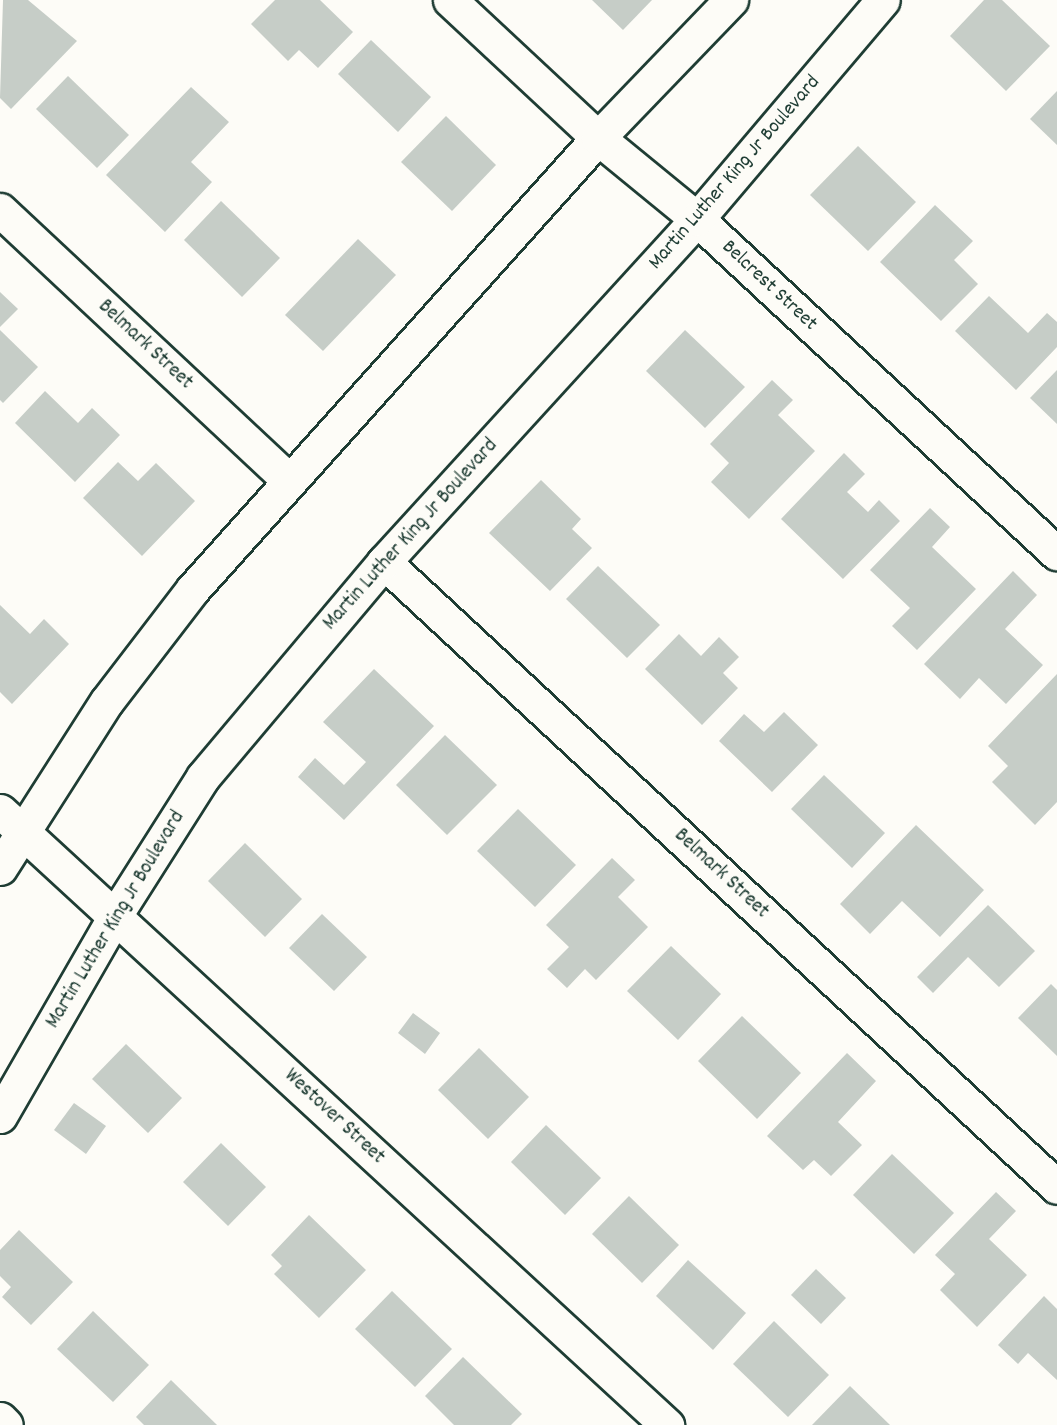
<!DOCTYPE html>
<style>
body{margin:0}
#map{position:relative;width:1057px;height:1425px;overflow:hidden;background:#fdfcf7;font-family:Dekko,sans-serif}
div>[style]{position:absolute}
.building>*{inset:0;background:#c6cdc7}
.roads{filter:drop-shadow(2px 0 #1f3d34) drop-shadow(-2px 0 #1f3d34) drop-shadow(0 2px #1f3d34) drop-shadow(0 -2px #1f3d34)}
.minor>*{height:33px;margin:-16.5px;padding:0 16.5px;transform-origin:16.5px;border-radius:16.5px;background:#fdfcf7}
.major>*{height:33px;margin:-16.5px;padding:0 16.5px;transform-origin:16.5px;border-radius:16.5px;background:#fdfcf7}
span{translate:-50% -50%;white-space:nowrap;text-align:center;line-height:1.15;-webkit-text-stroke:6px #fdfcf7;paint-order:stroke}
.street-label{font-size:21px;color:#1f3d34}
</style>
<div id="map">
<div class="building">
<div style="clip-path:polygon(3px 0,28px 0,77px 41px,11px 109px,0 98px)"></div>
<div style="clip-path:polygon(275px 0,320px 0,353px 32px,318px 68px,299px 50px,288px 61px,251px 24px)"></div>
<div style="clip-path:polygon(592px 0,652px 0,623px 30px)"></div>
<div style="clip-path:polygon(984px 0,1002px 0,1050px 46px,1006px 91px,950px 36px)"></div>
<div style="clip-path:polygon(371px 40px,431px 97px,398px 132px,338px 74px)"></div>
<div style="clip-path:polygon(68px 76px,129px 135px,97px 168px,36px 109px)"></div>
<div style="clip-path:polygon(191px 87px,229px 122px,191px 162px,212px 182px,165px 232px,106px 175px)"></div>
<div style="clip-path:polygon(1057px 91px,1057px 145px,1030px 119px)"></div>
<div style="clip-path:polygon(446px 116px,496px 165px,452px 211px,401px 162px)"></div>
<div style="clip-path:polygon(858px 146px,916px 202px,868px 251px,810px 195px)"></div>
<div style="clip-path:polygon(221px 201px,280px 258px,242px 297px,184px 240px)"></div>
<div style="clip-path:polygon(935px 205px,973px 241px,954px 260px,978px 284px,941px 321px,880px 262px)"></div>
<div style="clip-path:polygon(358px 239px,396px 275px,323px 351px,285px 315px)"></div>
<div style="clip-path:polygon(0 292px,18px 309px,0 327px)"></div>
<div style="clip-path:polygon(989px 296px,1028px 333px,1047px 313px,1057px 322px,1057px 347px,1016px 390px,955px 331px)"></div>
<div style="clip-path:polygon(0 330px,38px 367px,3px 403px,0 400px)"></div>
<div style="clip-path:polygon(685px 330px,745px 387px,705px 428px,646px 371px)"></div>
<div style="clip-path:polygon(1057px 370px,1057px 424px,1030px 398px)"></div>
<div style="clip-path:polygon(772px 380px,793px 400px,778px 415px,815px 451px,749px 519px,711px 482px,729px 463px,710px 444px)"></div>
<div style="clip-path:polygon(45px 391px,78px 423px,92px 408px,120px 435px,75px 482px,15px 423px)"></div>
<div style="clip-path:polygon(844px 453px,865px 474px,847px 492px,868px 512px,879px 500px,900px 521px,843px 579px,781px 519px)"></div>
<div style="clip-path:polygon(118px 462px,138px 481px,156px 463px,195px 501px,142px 556px,83px 498px)"></div>
<div style="clip-path:polygon(541px 480px,581px 519px,572px 529px,592px 548px,550px 591px,489px 533px)"></div>
<div style="clip-path:polygon(930px 508px,950px 527px,932px 547px,976px 589px,917px 650px,892px 626px,910px 608px,870px 570px)"></div>
<div style="clip-path:polygon(598px 566px,660px 625px,627px 658px,566px 599px)"></div>
<div style="clip-path:polygon(1013px 571px,1037px 595px,1005px 629px,1043px 665px,1006px 704px,979px 678px,960px 699px,924px 664px)"></div>
<div style="clip-path:polygon(0 605px,30px 634px,44px 619px,69px 644px,12px 704px,0 692px)"></div>
<div style="clip-path:polygon(679px 634px,701px 656px,719px 637px,739px 657px,723px 673px,738px 688px,702px 725px,645px 669px)"></div>
<div style="clip-path:polygon(374px 669px,434px 726px,344px 820px,298px 777px,315px 758px,344px 785px,366px 762px,323px 722px)"></div>
<div style="clip-path:polygon(1057px 674px,1057px 802px,1035px 825px,992px 782px,1008px 766px,988px 746px)"></div>
<div style="clip-path:polygon(784px 712px,818px 745px,772px 792px,719px 741px,744px 714px,764px 732px)"></div>
<div style="clip-path:polygon(445px 735px,497px 785px,447px 835px,396px 785px)"></div>
<div style="clip-path:polygon(824px 775px,885px 833px,852px 868px,791px 809px)"></div>
<div style="clip-path:polygon(518px 809px,576px 865px,535px 907px,477px 851px)"></div>
<div style="clip-path:polygon(916px 825px,984px 890px,940px 937px,902px 901px,870px 934px,840px 904px)"></div>
<div style="clip-path:polygon(245px 843px,302px 899px,265px 937px,208px 881px)"></div>
<div style="clip-path:polygon(612px 858px,635px 880px,618px 897px,648px 927px,596px 980px,585px 969px,567px 988px,547px 969px,569px 947px,546px 925px)"></div>
<div style="clip-path:polygon(988px 905px,1035px 951px,999px 987px,968px 957px,933px 993px,917px 977px)"></div>
<div style="clip-path:polygon(322px 914px,367px 957px,334px 991px,289px 948px)"></div>
<div style="clip-path:polygon(671px 946px,721px 994px,678px 1040px,627px 991px)"></div>
<div style="clip-path:polygon(1051px 984px,1057px 990px,1057px 1056px,1018px 1018px)"></div>
<div style="clip-path:polygon(413px 1013px,440px 1033px,425px 1054px,398px 1033px)"></div>
<div style="clip-path:polygon(742px 1016px,801px 1073px,757px 1119px,698px 1061px)"></div>
<div style="clip-path:polygon(126px 1044px,182px 1098px,148px 1133px,92px 1079px)"></div>
<div style="clip-path:polygon(479px 1048px,529px 1097px,488px 1139px,438px 1090px)"></div>
<div style="clip-path:polygon(847px 1053px,876px 1081px,838px 1122px,862px 1145px,831px 1176px,814px 1160px,803px 1170px,767px 1136px)"></div>
<div style="clip-path:polygon(74px 1103px,106px 1126px,86px 1154px,54px 1130px)"></div>
<div style="clip-path:polygon(546px 1125px,601px 1178px,565px 1215px,511px 1162px)"></div>
<div style="clip-path:polygon(221px 1143px,266px 1187px,228px 1226px,183px 1182px)"></div>
<div style="clip-path:polygon(892px 1154px,954px 1213px,914px 1254px,853px 1195px)"></div>
<div style="clip-path:polygon(996px 1192px,1016px 1211px,989px 1239px,1027px 1275px,977px 1327px,940px 1290px,955px 1274px,935px 1255px)"></div>
<div style="clip-path:polygon(629px 1196px,679px 1245px,642px 1283px,592px 1234px)"></div>
<div style="clip-path:polygon(309px 1215px,366px 1270px,319px 1318px,274px 1274px,282px 1266px,271px 1255px)"></div>
<div style="clip-path:polygon(19px 1230px,73px 1282px,31px 1325px,2px 1297px,11px 1287px,0 1276px,0 1250px)"></div>
<div style="clip-path:polygon(688px 1260px,746px 1313px,713px 1350px,656px 1296px)"></div>
<div style="clip-path:polygon(816px 1269px,846px 1298px,821px 1324px,791px 1295px)"></div>
<div style="clip-path:polygon(392px 1291px,452px 1349px,415px 1387px,355px 1329px)"></div>
<div style="clip-path:polygon(1044px 1296px,1057px 1309px,1057px 1380px,1028px 1353px,1018px 1364px,998px 1345px)"></div>
<div style="clip-path:polygon(93px 1311px,149px 1365px,113px 1402px,57px 1349px)"></div>
<div style="clip-path:polygon(774px 1321px,829px 1375px,788px 1417px,733px 1364px)"></div>
<div style="clip-path:polygon(463px 1357px,522px 1414px,511px 1425px,454px 1425px,425px 1396px)"></div>
<div style="clip-path:polygon(171px 1380px,217px 1425px,144px 1425px,136px 1417px)"></div>
<div style="clip-path:polygon(850px 1386px,890px 1425px,812px 1425px)"></div>
</div>
<div class="roads">
<div class="minor">
<div style="left:450px;top:0;width:202px;rotate:43deg"></div>
<div style="left:598px;top:138px;width:128px;rotate:39.3deg"></div>
<div style="left:697px;top:219px;width:491px;rotate:42.9deg"></div>
<div style="left:0;top:210px;width:396px;rotate:43.1deg"></div>
<div style="left:384px;top:562px;width:918px;rotate:42.88deg"></div>
<div style="left:0;top:811px;width:907px;rotate:42.63deg"></div>
<div style="left:0;top:1419px;width:8px;rotate:45deg"></div>
</div>
<div class="major">
<div style="left:0;top:868px;width:198px;rotate:-57.4deg"></div>
<div style="left:107px;top:701px;width:141px;rotate:-52.5deg"></div>
<div style="left:193px;top:589px;width:606px;rotate:-48.08deg"></div>
<div style="left:598px;top:138px;width:192px;rotate:-46.1deg"></div>
<div style="left:0;top:1116px;width:233px;rotate:-60.1deg"></div>
<div style="left:116px;top:914px;width:162px;rotate:-57.6deg"></div>
<div style="left:203px;top:777px;width:281px;rotate:-49.9deg"></div>
<div style="left:384px;top:562px;width:464px;rotate:-47.6deg"></div>
<div style="left:697px;top:219px;width:287px;rotate:-49.7deg"></div>
</div>
</div>
<div class="street-label">
<span style="left:735px;top:173px;rotate:-49deg">Martin Luther King Jr Boulevard</span>
<span style="left:769px;top:286px;rotate:43deg">Belcrest Street</span>
<span style="left:145px;top:345px;rotate:43deg">Belmark Street</span>
<span style="left:411px;top:535px;rotate:-48deg">Martin Luther King Jr Boulevard</span>
<span style="left:721px;top:874px;rotate:43deg">Belmark Street</span>
<span style="left:116px;top:920px;rotate:-59deg">Martin Luther King Jr Boulevard</span>
<span style="left:334px;top:1117px;rotate:43deg">Westover Street</span>
</div>
</div>
